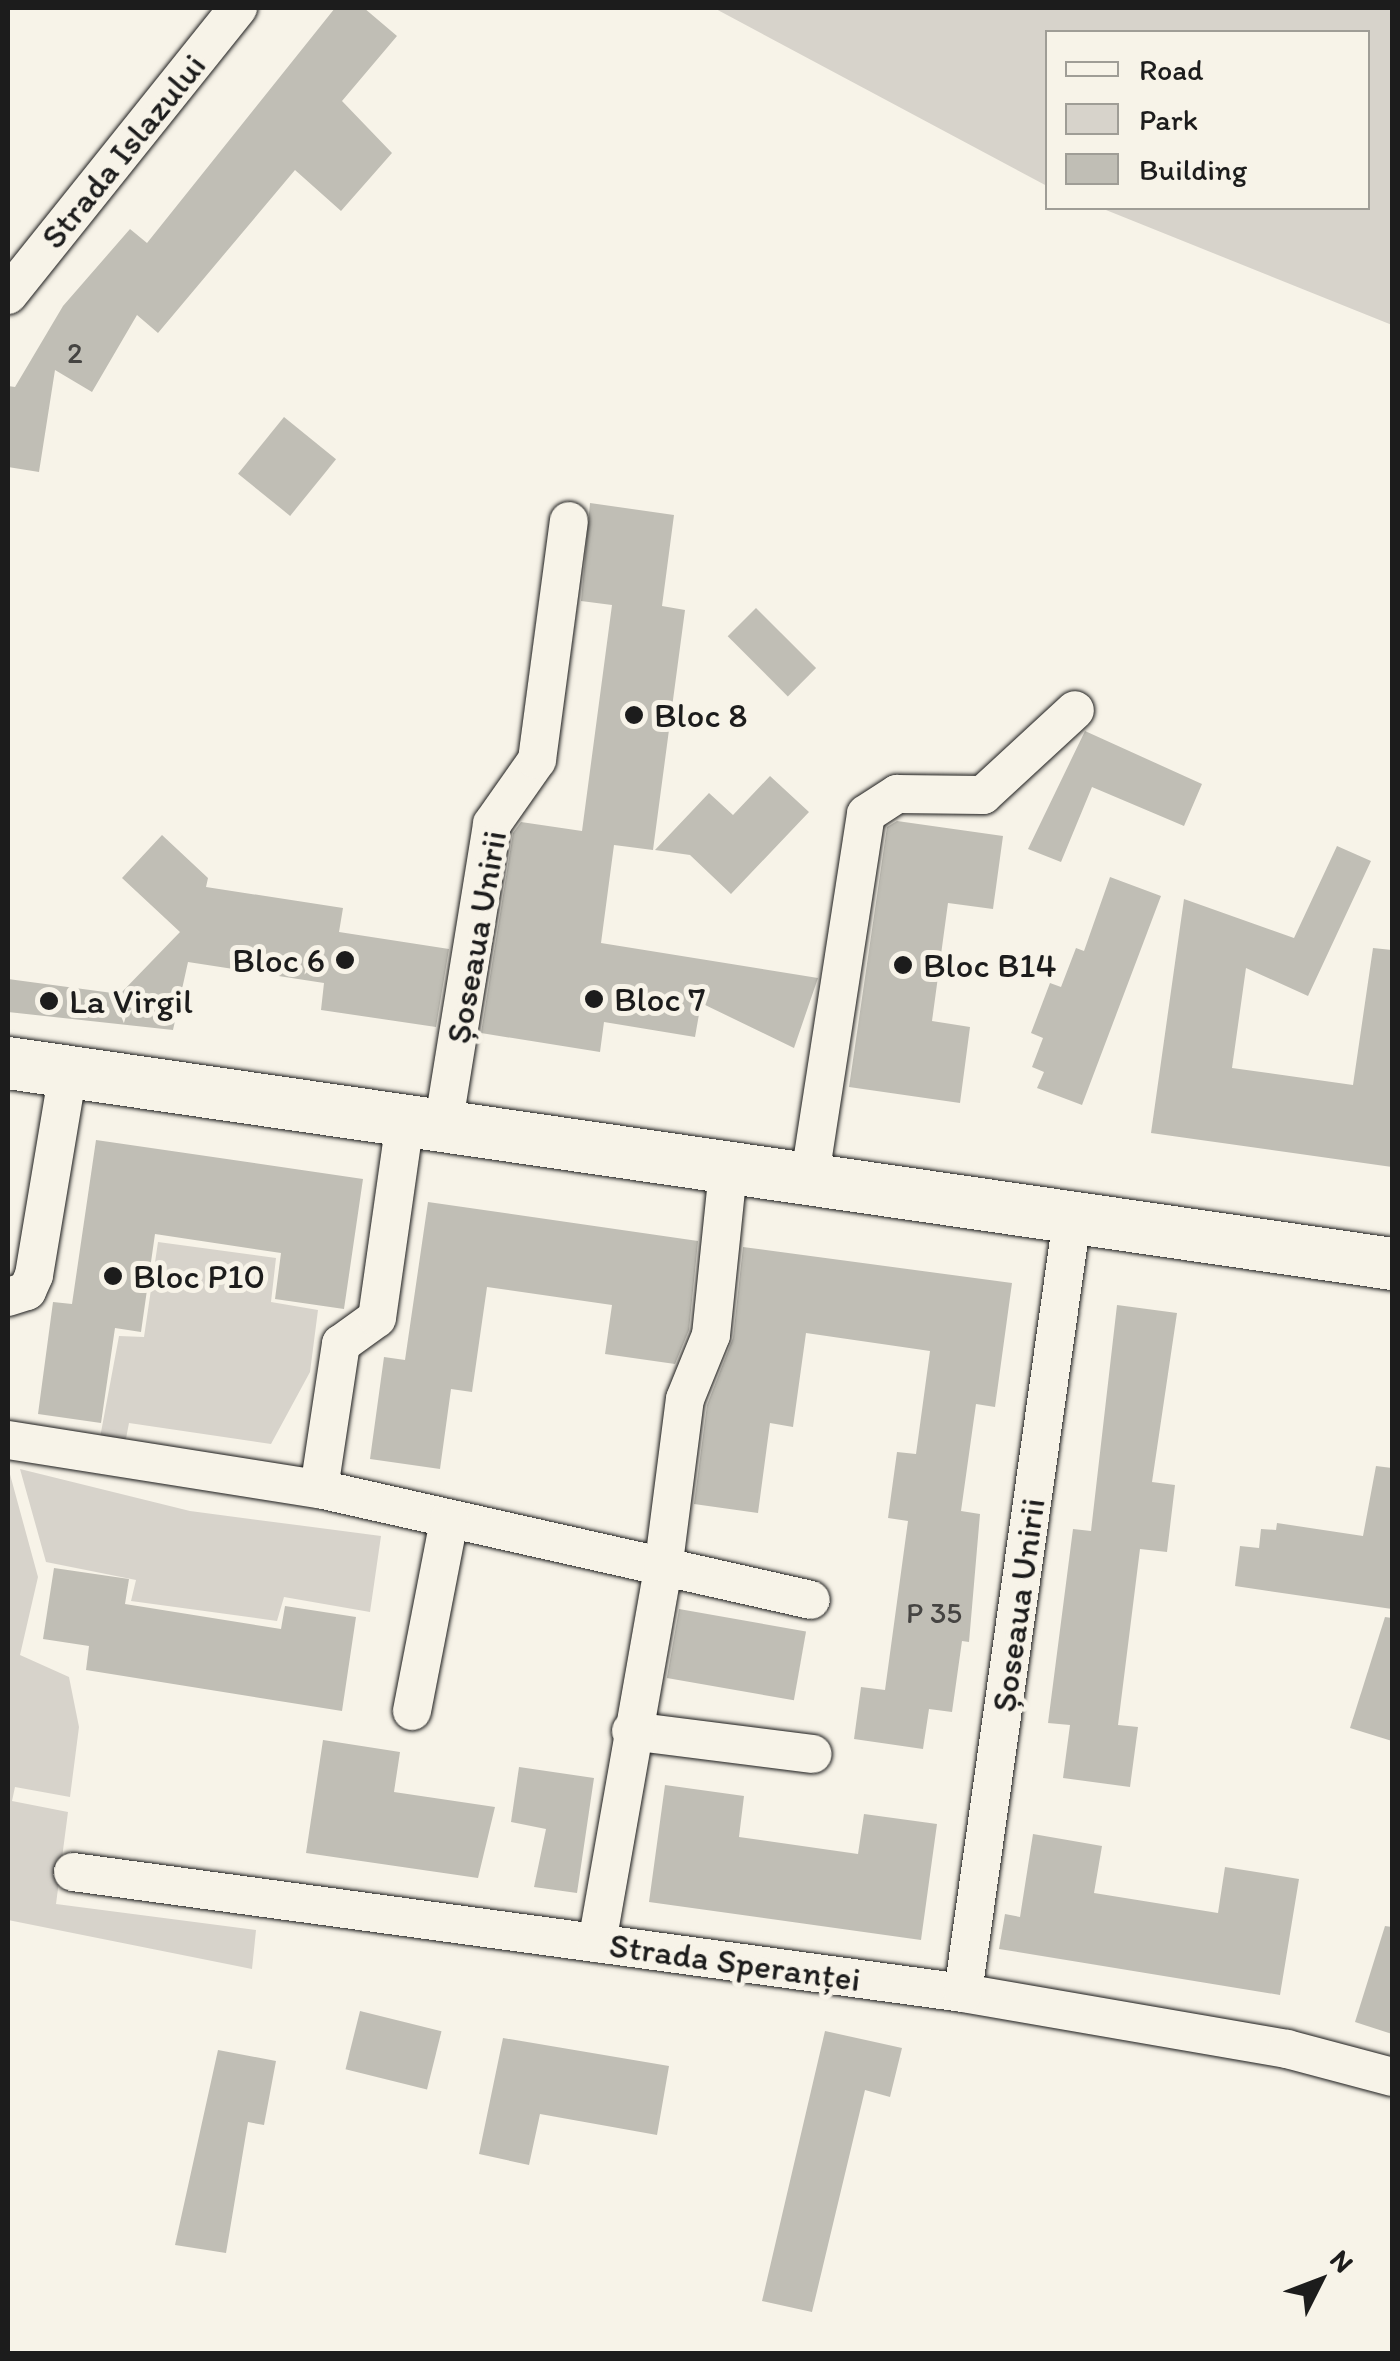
<!DOCTYPE html>
<html>
<head>
<meta charset="utf-8">
<style>
  body { margin:0 }
  #map { position:relative; width:1400px; height:2361px; overflow:hidden; background:#f7f3e8; font-family:Itim,sans-serif }
  div>[style] { position:absolute }
  .green>* { inset:0; background:#d7d3cb }
  .building>* { inset:0; background:#c0beb5; transform-origin:0 0 }
  .roads { filter:drop-shadow(0 0 2px #1c1c1c) drop-shadow(0 0 2px #1c1c1c) }
  .minor>* { height:38px; margin:-19px; padding:0 19px; transform-origin:19px; border-radius:19px; background:#f7f3e8 }
  .secondary>* { height:52px; margin:-26px; padding:0 26px; transform-origin:26px; border-radius:26px; background:#f7f3e8 }
  .dots>* { width:28px; height:28px; translate:-50% -50%; box-sizing:border-box; border:5px solid #f7f3e8; border-radius:50% }
  span { translate:-50% -50%; white-space:nowrap; text-align:center; line-height:1.15; -webkit-text-stroke:10px #f7f3e8; paint-order:stroke }
  .number-label { font-size:30px; color:#454442 }
  .number-label span { -webkit-text-stroke-width:0 }
  .street-label { font-size:35px; color:#1c1c1c }
  .poi-label { font-size:35px; color:#1c1c1c }
  .left { translate:0 -50%; text-align:left }
  .right { translate:-100% -50%; text-align:right }
  .frame { position:absolute; inset:0; border:10px solid #1c1c1c; pointer-events:none }
  .legend { position:absolute; left:1045px; top:30px; width:325px; height:180px; box-sizing:border-box; background:#f7f3e8; border:2px solid #9f9d96; margin:0; padding:12px 18px; list-style:none; font-size:30px; color:#1c1c1c }
  .legend li { display:flex; align-items:center; gap:20px; height:50px }
  .legend b { width:50px; border:2px solid #9f9d96 }
  .north { position:absolute; left:1270px; top:2231px; width:100px; height:100px; -webkit-text-stroke:8px #f7f3e8; paint-order:stroke; rotate:48deg; font-size:28px; font-weight:700; line-height:40px; text-align:center; color:#1c1c1c }
  .north::after { content:''; display:block; margin:auto; width:35px; height:45px; background:#1c1c1c; clip-path:polygon(50% 0,100% 100%,50% 72%,0 100%) }
</style>
</head>
<body>
<div id="map">
  <div class="green">
    <i style="clip-path:polygon(714px 8px,1392px 8px,1392px 325px,1101px 208px,1368px 208px,1368px 32px,1048px 32px,1047px 186px)"></i>
    <i style="clip-path:polygon(158px 1242px,276px 1258px,271px 1302px,318px 1310px,310px 1372px,271px 1444px,129px 1423px,123px 1454px,99px 1443px,119px 1336px,144px 1337px)"></i>
    <i style="clip-path:polygon(8px 1467px,38px 1577px,20px 1655px,69px 1677px,79px 1727px,70px 1797px,15px 1787px,12px 1801px,68px 1812px,56px 1904px,256px 1930px,252px 1969px,8px 1920px)"></i>
    <i style="clip-path:polygon(20px 1469px,190px 1511px,381px 1536px,370px 1612px,284px 1597px,277px 1621px,131px 1601px,136px 1580px,46px 1562px)"></i>
  </div>
  <div class="building">
    <i style="clip-path:polygon(335px 8px,364px 8px,397px 36px,342px 101px,392px 153px,341px 211px,295px 170px,158px 333px,137px 315px,92px 392px,55px 370px,39px 472px,8px 467px,8px 386px,15px 387px,63px 306px,130px 229px,147px 243px)"></i>
    <i style="left:284px;top:417px;width:67px;height:73px;rotate:39deg"></i>
    <i style="clip-path:polygon(590px 503px,674px 515px,662px 606px,685px 610px,653px 850px,614px 845px,601px 943px,818px 978px,794px 1048px,701px 1003px,695px 1037px,604px 1022px,600px 1052px,481px 1033px,513px 833px,521px 822px,582px 831px,612px 605px,581px 601px)"></i>
    <i style="left:756px;top:608px;width:85px;height:40px;rotate:45deg"></i>
    <i style="clip-path:polygon(1085px 731px,1202px 784px,1184px 826px,1092px 787px,1061px 862px,1028px 849px)"></i>
    <i style="clip-path:polygon(770px 776px,809px 812px,731px 894px,690px 855px,655px 850px,709px 793px,733px 815px)"></i>
    <i style="clip-path:polygon(897px 821px,1003px 836px,993px 909px,948px 903px,932px 1021px,970px 1027px,960px 1103px,849px 1087px,887px 827px)"></i>
    <i style="clip-path:polygon(162px 835px,208px 878px,206px 887px,343px 908px,339px 932px,449px 949px,436px 1027px,321px 1010px,324px 983px,188px 962px,173px 1030px,8px 1012px,8px 979px,120px 994px,180px 932px,122px 878px)"></i>
    <i style="clip-path:polygon(1337px 846px,1371px 861px,1308px 996px,1246px 968px,1232px 1068px,1353px 1085px,1373px 948px,1392px 950px,1392px 1167px,1151px 1133px,1184px 899px,1294px 938px)"></i>
    <i style="clip-path:polygon(1110px 877px,1161px 896px,1082px 1105px,1037px 1088px,1044px 1072px,1032px 1067px,1043px 1038px,1031px 1033px,1050px 983px,1061px 987px,1076px 948px,1084px 951px)"></i>
    <i style="clip-path:polygon(96px 1140px,363px 1179px,344px 1309px,275px 1299px,281px 1253px,155px 1234px,141px 1332px,115px 1328px,101px 1423px,38px 1414px,53px 1302px,72px 1304px)"></i>
    <i style="clip-path:polygon(428px 1202px,698px 1241px,689px 1330px,675px 1364px,605px 1354px,612px 1305px,487px 1287px,472px 1392px,451px 1389px,440px 1469px,370px 1459px,384px 1357px,405px 1360px)"></i>
    <i style="clip-path:polygon(743px 1247px,1012px 1283px,995px 1407px,976px 1404px,961px 1511px,980px 1514px,969px 1642px,962px 1641px,952px 1712px,929px 1709px,923px 1749px,854px 1739px,861px 1687px,885px 1690px,908px 1521px,888px 1518px,897px 1452px,916px 1454px,930px 1351px,806px 1333px,793px 1427px,770px 1423px,758px 1513px,694px 1504px,707px 1405px,733px 1338px)"></i>
    <i style="clip-path:polygon(1117px 1305px,1177px 1313px,1152px 1482px,1175px 1485px,1167px 1552px,1140px 1549px,1118px 1725px,1138px 1727px,1130px 1787px,1063px 1778px,1070px 1725px,1048px 1723px,1073px 1529px,1091px 1531px)"></i>
    <i style="clip-path:polygon(1376px 1466px,1392px 1468px,1392px 1609px,1235px 1586px,1240px 1546px,1259px 1548px,1261px 1529px,1276px 1530px,1277px 1523px,1363px 1536px)"></i>
    <i style="clip-path:polygon(54px 1568px,129px 1579px,125px 1604px,281px 1629px,285px 1606px,356px 1617px,342px 1711px,86px 1670px,89px 1646px,43px 1639px)"></i>
    <i style="left:679px;top:1609px;width:129px;height:70px;rotate:10deg"></i>
    <i style="clip-path:polygon(1385px 1617px,1392px 1618px,1392px 1741px,1350px 1728px)"></i>
    <i style="clip-path:polygon(323px 1740px,400px 1752px,394px 1792px,495px 1807px,478px 1878px,306px 1853px)"></i>
    <i style="clip-path:polygon(519px 1767px,594px 1778px,577px 1893px,534px 1887px,546px 1829px,511px 1822px)"></i>
    <i style="clip-path:polygon(665px 1785px,744px 1796px,739px 1837px,858px 1854px,864px 1814px,937px 1824px,921px 1940px,649px 1902px)"></i>
    <i style="clip-path:polygon(1033px 1834px,1102px 1846px,1094px 1893px,1218px 1913px,1225px 1867px,1299px 1879px,1280px 1995px,999px 1949px,1005px 1914px,1020px 1917px)"></i>
    <i style="clip-path:polygon(1385px 1926px,1392px 1927px,1392px 2034px,1355px 2022px)"></i>
    <i style="left:360px;top:2011px;width:84px;height:60px;rotate:14deg"></i>
    <i style="clip-path:polygon(825px 2031px,902px 2048px,890px 2097px,865px 2090px,812px 2312px,762px 2301px)"></i>
    <i style="clip-path:polygon(503px 2038px,669px 2066px,657px 2135px,540px 2114px,529px 2165px,479px 2154px)"></i>
    <i style="clip-path:polygon(218px 2050px,276px 2061px,264px 2125px,248px 2122px,226px 2253px,175px 2245px)"></i>
  </div>
  <div class="roads">
    <div class="minor">
      <i style="left:8px;top:295px;width:368px;rotate:-51.3deg"></i>
      <i style="left:443px;top:1127px;width:307px;rotate:-80.8deg"></i>
      <i style="left:492px;top:824px;width:78px;rotate:-54.9deg"></i>
      <i style="left:537px;top:760px;width:241px;rotate:-82.4deg"></i>
      <i style="left:809px;top:1182px;width:372px;rotate:-81.2deg"></i>
      <i style="left:866px;top:814px;width:37px;rotate:-33deg"></i>
      <i style="left:897px;top:794px;width:86px;rotate:0.7deg"></i>
      <i style="left:983px;top:795px;width:125px;rotate:-42.7deg"></i>
      <i style="left:8px;top:1297px;width:20px;rotate:-18deg"></i>
      <i style="left:27px;top:1291px;width:17px;rotate:-66deg"></i>
      <i style="left:34px;top:1275px;width:206px;rotate:-80.5deg"></i>
      <i style="left:8px;top:1440px;width:315px;rotate:9deg"></i>
      <i style="left:319px;top:1489px;width:504px;rotate:12.71deg"></i>
      <i style="left:319px;top:1489px;width:147px;rotate:-81.4deg"></i>
      <i style="left:341px;top:1344px;width:44px;rotate:-35.8deg"></i>
      <i style="left:377px;top:1318px;width:199px;rotate:-81.9deg"></i>
      <i style="left:412px;top:1711px;width:195px;rotate:-79deg"></i>
      <i style="left:631px;top:1731px;width:183px;rotate:7.2deg"></i>
      <i style="left:73px;top:1872px;width:898px;rotate:7.74deg"></i>
      <i style="left:963px;top:1993px;width:329px;rotate:9.8deg"></i>
      <i style="left:1287px;top:2049px;width:109px;rotate:14.9deg"></i>
      <i style="left:597px;top:1943px;width:379px;rotate:-80deg"></i>
      <i style="left:663px;top:1570px;width:172px;rotate:-82.7deg"></i>
      <i style="left:685px;top:1399px;width:69px;rotate:-67.9deg"></i>
      <i style="left:711px;top:1335px;width:165px;rotate:-84.1deg"></i>
      <i style="left:963px;top:1993px;width:783px;rotate:-81.99deg"></i>
    </div>
    <div class="secondary">
      <i style="left:8px;top:1063px;width:1399px;rotate:8.26deg"></i>
    </div>
  </div>
  <div class="dots">
    <i style="left:634px;top:715px;background:#1c1c1c"></i>
    <i style="left:345px;top:960px;background:#1c1c1c"></i>
    <i style="left:903px;top:965px;background:#1c1c1c"></i>
    <i style="left:594px;top:999px;background:#1c1c1c"></i>
    <i style="left:49px;top:1001px;background:#1c1c1c"></i>
    <i style="left:113px;top:1276px;background:#1c1c1c"></i>
  </div>
  <div class="number-label">
    <span style="left:75px;top:353px">2</span>
    <span style="left:934px;top:1613px">P 35</span>
  </div>
  <div class="street-label">
    <span style="left:123px;top:151px;rotate:-51deg">Strada Islazului</span>
    <span style="left:476px;top:937px;rotate:-80deg">Șoseaua Unirii</span>
    <span style="left:1018px;top:1605px;rotate:-82deg">Șoseaua Unirii</span>
    <span style="left:735px;top:1962px;rotate:8deg">Strada Speranței</span>
  </div>
  <div class="poi-label">
    <span class="left" style="left:654px;top:715px">Bloc 8</span>
    <span class="right" style="left:325px;top:960px">Bloc 6</span>
    <span class="left" style="left:923px;top:965px">Bloc B14</span>
    <span class="left" style="left:614px;top:999px">Bloc 7</span>
    <span class="left" style="left:69px;top:1001px">La Virgil</span>
    <span class="left" style="left:133px;top:1276px">Bloc P10</span>
  </div>
  <div class="frame"></div>
  <ul class="legend">
  <li><b style="height:12px;background:#f7f3e8"></b>Road</li>
  <li><b style="height:28px;background:#d7d3cb"></b>Park</li>
  <li><b style="height:28px;background:#c0beb5"></b>Building</li>
  </ul>
  <div class="north">N</div>
</div>
</body>
</html>
